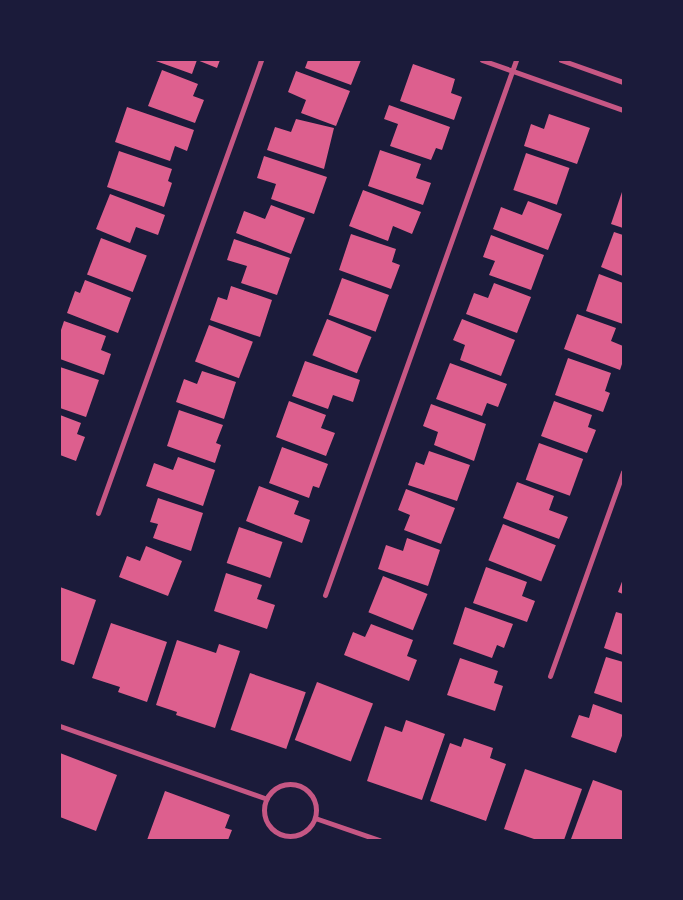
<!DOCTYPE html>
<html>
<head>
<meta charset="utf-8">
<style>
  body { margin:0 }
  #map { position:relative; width:683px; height:900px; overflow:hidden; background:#1b1b3a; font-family:"Golos Text",sans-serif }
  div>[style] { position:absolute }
  .building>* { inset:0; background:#dd5f8e; transform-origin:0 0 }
  .minor>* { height:5px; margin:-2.5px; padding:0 2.5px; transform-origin:2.5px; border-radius:2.5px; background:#c65784 }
  .minor>.ring { margin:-2.5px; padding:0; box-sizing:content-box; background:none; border:5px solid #c65784; border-radius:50% }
  span { translate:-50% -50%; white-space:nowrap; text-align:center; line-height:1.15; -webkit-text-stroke:4.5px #1b1b3a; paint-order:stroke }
  .frame { position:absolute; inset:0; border:61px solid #1b1b3a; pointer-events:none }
</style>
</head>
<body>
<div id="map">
  <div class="building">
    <i style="clip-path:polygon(153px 60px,220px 60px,217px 68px,197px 60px,192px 74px)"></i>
    <i style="clip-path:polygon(308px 60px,361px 60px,351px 85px,305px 68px)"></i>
    <i style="clip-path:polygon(413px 64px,455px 79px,451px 93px,462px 97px,454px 120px,400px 101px)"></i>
    <i style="clip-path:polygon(162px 70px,198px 84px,193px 96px,204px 100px,195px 123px,148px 106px)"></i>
    <i style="clip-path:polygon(296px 71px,350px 91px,336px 126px,301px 113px,306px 100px,288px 92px)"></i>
    <i style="clip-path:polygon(389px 105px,450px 127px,442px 150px,436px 148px,431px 160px,390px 146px,398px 124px,384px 119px)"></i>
    <i style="clip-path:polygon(127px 107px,194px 130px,187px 151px,175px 146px,170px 161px,115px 142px)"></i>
    <i style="clip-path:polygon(549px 114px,590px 128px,577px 164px,524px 146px,531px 124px,544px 129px)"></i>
    <i style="clip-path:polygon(296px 119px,334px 128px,324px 169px,267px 150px,275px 127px,291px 132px)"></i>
    <i style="clip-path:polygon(380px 150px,421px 164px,416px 178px,431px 183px,423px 205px,368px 186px)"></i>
    <i style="clip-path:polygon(119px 151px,172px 169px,168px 181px,172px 183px,164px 207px,107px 187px)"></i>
    <i style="left:526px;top:153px;width:46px;height:39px;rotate:19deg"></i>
    <i style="clip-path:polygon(264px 156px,327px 177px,314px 214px,271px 199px,276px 184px,257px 178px)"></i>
    <i style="clip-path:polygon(623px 189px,623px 228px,611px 224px)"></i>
    <i style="clip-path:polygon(363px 190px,421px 212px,412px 234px,393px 226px,388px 241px,349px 226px)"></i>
    <i style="clip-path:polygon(110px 194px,165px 215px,158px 235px,136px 227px,130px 243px,96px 229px)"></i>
    <i style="clip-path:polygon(528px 201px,562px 214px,548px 250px,493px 229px,501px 207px,522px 215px)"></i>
    <i style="clip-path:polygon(271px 205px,305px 218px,291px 254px,236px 233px,244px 211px,265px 219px)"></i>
    <i style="clip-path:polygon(614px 232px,623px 235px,623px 276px,601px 267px)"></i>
    <i style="clip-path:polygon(351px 234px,396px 249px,392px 262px,400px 265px,391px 289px,339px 270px)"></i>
    <i style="clip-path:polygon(491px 235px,544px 255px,531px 290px,489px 275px,495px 261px,483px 257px)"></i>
    <i style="left:101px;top:238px;width:49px;height:39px;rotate:21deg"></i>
    <i style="clip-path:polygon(234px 239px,290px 258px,277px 295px,241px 283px,247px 266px,227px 260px)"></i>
    <i style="clip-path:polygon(599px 274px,623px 283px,623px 324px,586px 311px)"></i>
    <i style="left:342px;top:278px;width:50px;height:39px;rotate:20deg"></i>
    <i style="clip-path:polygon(85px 280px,131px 298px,118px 333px,67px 313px,75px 291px,80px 293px)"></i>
    <i style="clip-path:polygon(494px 283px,531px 297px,517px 333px,466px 314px,474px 293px,488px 298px)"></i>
    <i style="clip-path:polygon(231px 286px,272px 300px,260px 337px,210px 320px,218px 297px,227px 300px)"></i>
    <i style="clip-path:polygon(577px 314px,616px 328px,611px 341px,623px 346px,623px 361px,620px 370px,564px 349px)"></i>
    <i style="left:327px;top:319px;width:48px;height:39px;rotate:22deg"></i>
    <i style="clip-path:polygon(462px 319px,515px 340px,501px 376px,460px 360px,465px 345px,453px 340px)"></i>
    <i style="clip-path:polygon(64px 321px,106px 336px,101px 350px,111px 354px,104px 375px,60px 359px,60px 333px)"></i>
    <i style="left:209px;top:325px;width:47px;height:39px;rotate:21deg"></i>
    <i style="clip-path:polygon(568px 358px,611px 373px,605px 391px,610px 393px,603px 412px,555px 395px)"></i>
    <i style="clip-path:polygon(305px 361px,360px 380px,353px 402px,333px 395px,328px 409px,292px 396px)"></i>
    <i style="clip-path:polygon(450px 363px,507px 384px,498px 407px,487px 403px,482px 416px,436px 399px)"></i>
    <i style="clip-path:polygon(60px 367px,99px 380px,86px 417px,60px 408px)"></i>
    <i style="clip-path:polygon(202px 371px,236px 382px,224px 419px,176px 402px,184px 379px,197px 384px)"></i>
    <i style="clip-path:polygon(289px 401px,326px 415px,321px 428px,335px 433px,326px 456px,276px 437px)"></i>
    <i style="clip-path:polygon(554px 401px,592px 415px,588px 427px,596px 430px,587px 453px,541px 436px)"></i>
    <i style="clip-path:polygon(431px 404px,486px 424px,474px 461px,434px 445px,438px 432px,423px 426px)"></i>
    <i style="clip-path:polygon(179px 410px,223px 425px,216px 443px,221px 445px,215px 463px,167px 446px)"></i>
    <i style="clip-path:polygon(60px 415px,81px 423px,77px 434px,85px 437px,76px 461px,60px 455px)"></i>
    <i style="left:539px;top:443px;width:47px;height:39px;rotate:20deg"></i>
    <i style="clip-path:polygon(282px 447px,328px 464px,319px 488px,313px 486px,309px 498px,269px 483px)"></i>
    <i style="clip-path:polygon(429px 451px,470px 465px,457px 501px,408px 485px,416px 462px,424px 465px)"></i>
    <i style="clip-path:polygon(178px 457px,215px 470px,203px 506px,146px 486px,154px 463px,173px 470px)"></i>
    <i style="clip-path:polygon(517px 482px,554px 496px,549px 510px,568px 517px,559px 539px,503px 518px)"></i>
    <i style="clip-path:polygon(259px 486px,299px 501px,294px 514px,310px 520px,302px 543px,246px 521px)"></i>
    <i style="clip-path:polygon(406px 489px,455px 508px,441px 544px,404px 530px,410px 515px,398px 510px)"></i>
    <i style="clip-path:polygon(158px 498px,203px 513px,191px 551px,153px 538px,158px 524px,150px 522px)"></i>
    <i style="left:503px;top:524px;width:57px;height:39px;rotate:22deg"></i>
    <i style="left:239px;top:527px;width:46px;height:38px;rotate:19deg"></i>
    <i style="clip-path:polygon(407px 538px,440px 550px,428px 586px,378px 569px,386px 545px,403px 551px)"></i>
    <i style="clip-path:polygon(146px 546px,182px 561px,168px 596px,119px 577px,127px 556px,140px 561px)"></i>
    <i style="clip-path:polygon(486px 567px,527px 582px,522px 596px,535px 601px,527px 622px,473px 603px)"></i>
    <i style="clip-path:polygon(226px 573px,262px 585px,257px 599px,275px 605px,267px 629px,214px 611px)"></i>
    <i style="left:383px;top:576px;width:48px;height:39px;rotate:22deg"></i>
    <i style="clip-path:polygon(623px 579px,623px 594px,618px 592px)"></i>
    <i style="clip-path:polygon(60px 587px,96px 600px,74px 665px,60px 660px)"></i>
    <i style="clip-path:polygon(465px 607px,513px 624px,504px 648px,497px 645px,492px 658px,453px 644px)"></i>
    <i style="clip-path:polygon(616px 612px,623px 614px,623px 655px,604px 648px)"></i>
    <i style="clip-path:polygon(111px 623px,167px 642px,147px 702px,118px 692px,120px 687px,92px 678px)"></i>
    <i style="clip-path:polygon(371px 624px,413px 640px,407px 656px,417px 660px,409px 681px,344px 655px,353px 632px,365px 637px)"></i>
    <i style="clip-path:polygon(177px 640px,216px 653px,219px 644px,240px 651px,215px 728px,176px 715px,177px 712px,156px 705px)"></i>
    <i style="clip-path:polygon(606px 657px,623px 662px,623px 703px,594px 693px)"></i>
    <i style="clip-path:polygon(460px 658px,498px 671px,494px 683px,503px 686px,495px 711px,447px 695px)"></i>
    <i style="left:250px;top:673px;width:59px;height:60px;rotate:19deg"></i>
    <i style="left:317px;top:682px;width:60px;height:62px;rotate:21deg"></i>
    <i style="clip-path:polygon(593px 704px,623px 715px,623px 733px,616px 753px,571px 737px,579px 715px,589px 718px)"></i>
    <i style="clip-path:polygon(406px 720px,445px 734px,422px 800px,367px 781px,385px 726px,402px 732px)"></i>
    <i style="clip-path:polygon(464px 738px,493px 748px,490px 758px,506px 764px,486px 821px,430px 801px,450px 743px,461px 747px)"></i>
    <i style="clip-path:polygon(60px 753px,117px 775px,96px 831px,60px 817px)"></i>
    <i style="clip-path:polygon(525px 769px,582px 789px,564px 840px,537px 840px,504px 829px)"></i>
    <i style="clip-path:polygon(593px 780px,623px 791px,623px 840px,571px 839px)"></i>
    <i style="clip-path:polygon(165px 791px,230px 815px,225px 828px,232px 830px,228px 840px,147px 840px)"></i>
  </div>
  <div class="minor">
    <i style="left:482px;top:60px;width:150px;rotate:19.5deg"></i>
    <i style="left:561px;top:60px;width:66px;rotate:19.5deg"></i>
    <i style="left:98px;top:513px;width:481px;rotate:-70.2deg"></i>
    <i style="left:325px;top:595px;width:568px;rotate:-70.35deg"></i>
    <i style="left:550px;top:676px;width:217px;rotate:-70.3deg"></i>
    <i style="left:60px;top:726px;width:219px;rotate:19.4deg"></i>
    <i class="ring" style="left:264px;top:784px;width:47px;height:47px"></i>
    <i style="left:315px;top:818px;width:68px;rotate:19deg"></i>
  </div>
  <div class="frame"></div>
</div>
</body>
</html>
